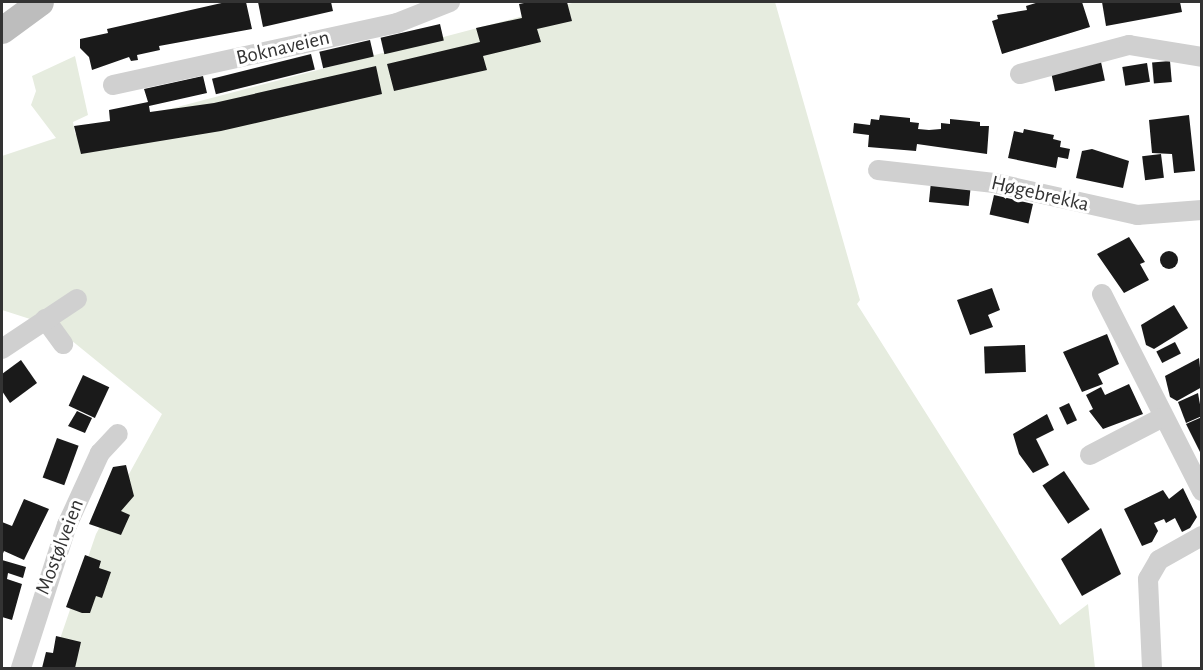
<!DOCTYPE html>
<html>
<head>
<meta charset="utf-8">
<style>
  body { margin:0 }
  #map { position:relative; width:1203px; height:670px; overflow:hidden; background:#fff; font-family:"Alegreya Sans",sans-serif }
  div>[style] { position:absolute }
  .green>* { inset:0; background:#e6ecdf }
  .building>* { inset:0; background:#1a1a1a; transform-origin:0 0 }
  .round { border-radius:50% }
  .minor>* { height:20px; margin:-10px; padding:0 10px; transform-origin:10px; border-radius:10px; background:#d0d0d0 }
  .secondary>* { height:27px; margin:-13.5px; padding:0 13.5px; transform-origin:13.5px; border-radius:13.5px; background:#bdbdbd }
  span { translate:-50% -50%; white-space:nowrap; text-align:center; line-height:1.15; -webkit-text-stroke:6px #fff; paint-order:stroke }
  .street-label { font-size:21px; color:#333 }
  .frame { position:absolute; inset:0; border:3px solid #333; pointer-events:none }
</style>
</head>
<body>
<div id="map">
  <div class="green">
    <i style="clip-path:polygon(576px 2px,775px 2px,860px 300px,857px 304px,1060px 625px,1088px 604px,1095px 668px,50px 668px,96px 534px,162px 414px,55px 327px,2px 310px,2px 156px,56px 138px,31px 105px,36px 91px,32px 76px,75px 56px,88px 115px,73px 122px,75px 134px)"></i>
  </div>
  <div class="building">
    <i style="clip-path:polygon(226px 2px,246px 2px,252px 29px,159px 46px,160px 50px,137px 55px,138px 60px,131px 61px,129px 57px,92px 70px,89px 57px,80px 48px,80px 39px,108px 33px,107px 29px)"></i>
    <i style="clip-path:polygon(258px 2px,331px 2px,333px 11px,263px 27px)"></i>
    <i style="clip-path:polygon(529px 2px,567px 2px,572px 21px,537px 29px,541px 42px,483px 56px,487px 70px,394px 91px,387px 64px,480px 42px,476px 28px,522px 18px,519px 4px)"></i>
    <i style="clip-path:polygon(1039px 2px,1082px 2px,1090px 27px,1002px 54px,992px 21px,998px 19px,997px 15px,1027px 10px,1026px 6px)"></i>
    <i style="clip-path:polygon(1102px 2px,1180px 2px,1182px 12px,1106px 26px)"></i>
    <i style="left:440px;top:24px;width:17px;height:61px;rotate:77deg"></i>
    <i style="left:370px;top:40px;width:17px;height:52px;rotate:77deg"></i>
    <i style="left:311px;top:54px;width:16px;height:102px;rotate:76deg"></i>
    <i style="left:1170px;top:61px;width:21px;height:18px;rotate:85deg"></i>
    <i style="left:1101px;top:62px;width:19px;height:51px;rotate:78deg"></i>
    <i style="left:1147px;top:63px;width:19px;height:25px;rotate:81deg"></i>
    <i style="clip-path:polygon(376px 66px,382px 94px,221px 131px,81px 154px,74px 126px,110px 121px,109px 110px,148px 102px,144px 89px,203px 76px,207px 93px,149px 106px,150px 112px,214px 103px)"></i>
    <i style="clip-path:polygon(880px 115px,910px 118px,910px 122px,919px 123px,918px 129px,929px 130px,941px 129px,941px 123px,950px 124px,950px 119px,980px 122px,980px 126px,989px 126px,987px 154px,917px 144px,916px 151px,868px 147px,869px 135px,853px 133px,854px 123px,870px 125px,871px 119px,879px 120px)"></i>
    <i style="clip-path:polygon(1189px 115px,1195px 171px,1174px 173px,1172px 154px,1152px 153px,1149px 120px)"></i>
    <i style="clip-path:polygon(1024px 129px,1054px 135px,1053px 139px,1061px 141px,1060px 147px,1070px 149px,1068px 159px,1058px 157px,1056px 168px,1008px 158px,1014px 131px,1023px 133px)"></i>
    <i style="clip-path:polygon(1092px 149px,1129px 161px,1123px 188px,1076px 178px,1082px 151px)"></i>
    <i style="left:1161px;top:154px;width:24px;height:19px;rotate:83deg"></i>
    <i style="left:931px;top:182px;width:40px;height:20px;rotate:6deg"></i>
    <i style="left:994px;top:195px;width:40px;height:20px;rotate:13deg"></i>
    <i style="clip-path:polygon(1129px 237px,1145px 262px,1140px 264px,1149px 280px,1124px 293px,1097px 254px)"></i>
    <i class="round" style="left:1160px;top:251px;width:18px;height:18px"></i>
    <i style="clip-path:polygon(992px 288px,1000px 310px,988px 315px,993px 327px,970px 335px,957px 300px)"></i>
    <i style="clip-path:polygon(1174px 305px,1188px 328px,1154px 349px,1146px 345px,1141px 325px)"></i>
    <i style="clip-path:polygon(1107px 334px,1119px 364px,1098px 374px,1103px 384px,1082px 392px,1063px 352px)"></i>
    <i style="left:1175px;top:342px;width:13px;height:21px;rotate:63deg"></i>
    <i style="left:1025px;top:345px;width:27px;height:41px;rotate:88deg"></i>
    <i style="clip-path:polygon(1199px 358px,1202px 387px,1177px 401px,1170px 397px,1165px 376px)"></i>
    <i style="clip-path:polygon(21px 360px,37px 383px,10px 403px,2px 391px,2px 374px)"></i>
    <i style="left:83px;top:375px;width:29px;height:34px;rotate:25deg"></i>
    <i style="clip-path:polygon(1129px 384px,1143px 414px,1103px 429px,1089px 411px,1093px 409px,1086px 395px,1101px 387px,1105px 395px)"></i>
    <i style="clip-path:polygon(1198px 393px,1202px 416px,1186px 423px,1178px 402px)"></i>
    <i style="left:1069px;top:403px;width:19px;height:11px;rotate:65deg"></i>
    <i style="clip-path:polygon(77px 411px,92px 418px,85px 433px,68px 426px)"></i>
    <i style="clip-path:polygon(1047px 414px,1054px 430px,1036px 439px,1049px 465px,1033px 473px,1019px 454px,1013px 434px)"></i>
    <i style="clip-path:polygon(1202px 417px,1202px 456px,1186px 424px)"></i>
    <i style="left:57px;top:438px;width:23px;height:42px;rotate:20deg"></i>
    <i style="clip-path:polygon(126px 465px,134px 496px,121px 511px,130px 515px,121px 535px,89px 524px,113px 467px)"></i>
    <i style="left:1064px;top:471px;width:46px;height:26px;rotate:56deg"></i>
    <i style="clip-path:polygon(1183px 488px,1197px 517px,1190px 528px,1182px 532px,1175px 518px,1166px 523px,1164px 519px,1154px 523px,1158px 531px,1152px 542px,1142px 546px,1124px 509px,1163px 490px,1169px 499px)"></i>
    <i style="clip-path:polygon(24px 499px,49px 509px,24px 560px,4px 551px,2px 556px,2px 522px,12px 526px)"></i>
    <i style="clip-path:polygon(1101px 528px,1121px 574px,1082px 596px,1061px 559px)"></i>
    <i style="clip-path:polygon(85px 555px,101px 561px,99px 568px,111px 572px,102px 598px,96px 596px,90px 613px,82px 613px,66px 607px)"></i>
    <i style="clip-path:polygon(2px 560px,26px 567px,23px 578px,8px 573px,7px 579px,22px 584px,12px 620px,2px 617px)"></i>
    <i style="clip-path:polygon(56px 636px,81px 642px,75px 668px,42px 668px,46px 652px,53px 653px)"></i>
  </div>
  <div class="minor">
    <i style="left:1020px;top:74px;width:113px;rotate:-14.9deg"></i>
    <i style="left:1129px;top:45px;width:74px;rotate:9.3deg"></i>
    <i style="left:113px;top:85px;width:291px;rotate:-12.3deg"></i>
    <i style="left:397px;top:23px;width:57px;rotate:-21.6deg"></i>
    <i style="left:878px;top:170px;width:117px;rotate:6.4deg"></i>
    <i style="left:994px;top:183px;width:147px;rotate:12.6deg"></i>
    <i style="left:1137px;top:215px;width:65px;rotate:-4.4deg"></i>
    <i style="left:1102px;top:294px;width:221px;rotate:63.1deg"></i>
    <i style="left:45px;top:319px;width:31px;rotate:54deg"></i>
    <i style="left:2px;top:349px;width:90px;rotate:-33.7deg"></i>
    <i style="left:1090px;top:455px;width:80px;rotate:-27.5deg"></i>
    <i style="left:21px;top:668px;width:150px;rotate:-72.2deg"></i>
    <i style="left:67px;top:525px;width:79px;rotate:-65.4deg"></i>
    <i style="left:100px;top:453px;width:26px;rotate:-47deg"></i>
    <i style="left:1152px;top:668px;width:89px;rotate:-92.6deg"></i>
    <i style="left:1148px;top:579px;width:22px;rotate:-60deg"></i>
    <i style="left:1159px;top:560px;width:49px;rotate:-29.2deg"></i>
  </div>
  <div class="secondary">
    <i style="left:2px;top:30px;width:47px;rotate:-36.4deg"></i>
  </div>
  <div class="street-label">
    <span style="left:283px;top:48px;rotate:-13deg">Boknaveien</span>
    <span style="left:1040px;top:194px;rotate:13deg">Høgebrekka</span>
    <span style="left:60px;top:547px;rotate:-69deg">Mostølveien</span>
  </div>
  <div class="frame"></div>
</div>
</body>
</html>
